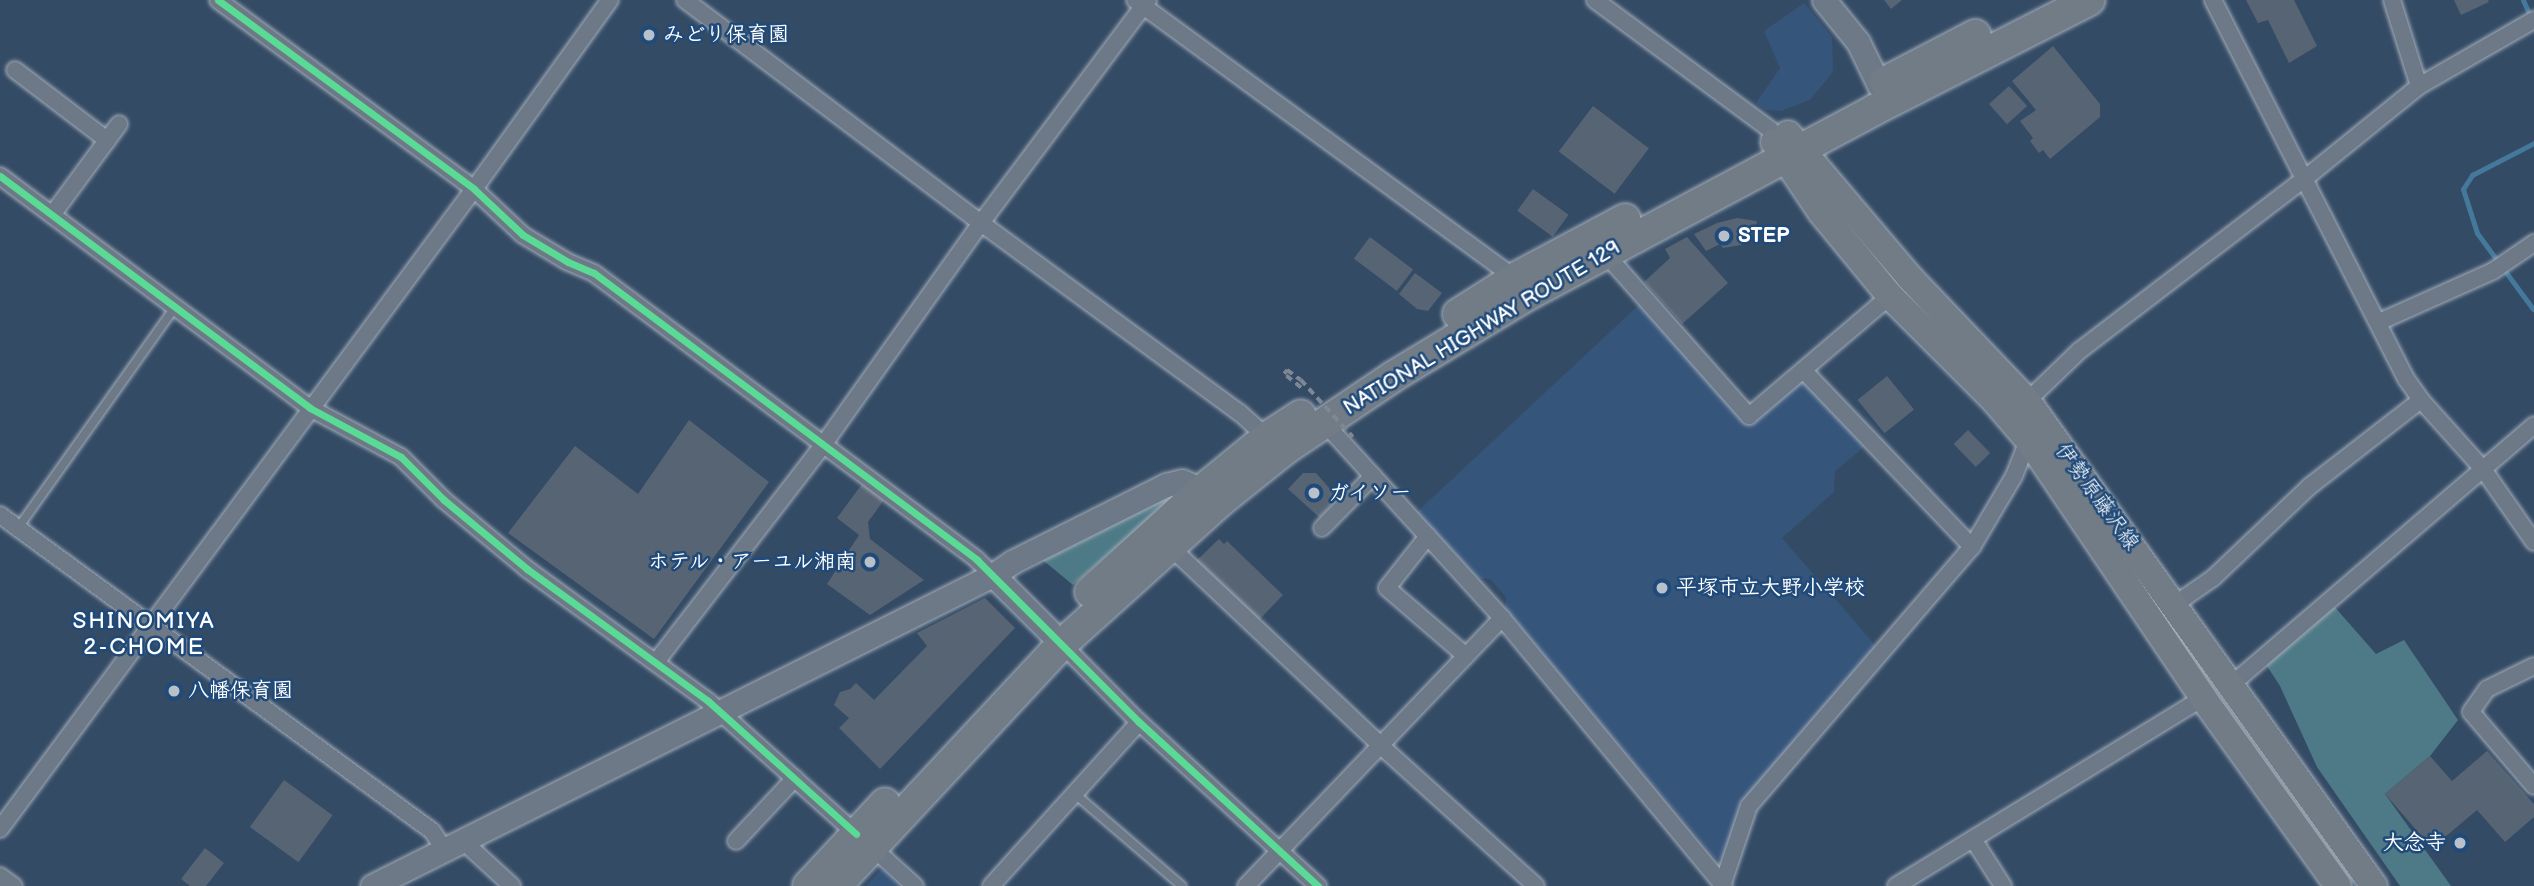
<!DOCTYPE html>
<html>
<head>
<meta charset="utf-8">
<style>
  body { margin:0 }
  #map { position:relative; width:2534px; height:886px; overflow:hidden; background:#344b65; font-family:"Balsamiq Sans","Klee One",sans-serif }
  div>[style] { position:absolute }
  .built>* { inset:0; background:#36557b }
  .green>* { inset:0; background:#4d7a86 }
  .stream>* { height:5px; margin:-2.5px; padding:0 2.5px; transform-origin:2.5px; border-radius:2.5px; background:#44799b }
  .building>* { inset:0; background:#576474; transform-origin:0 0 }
  .path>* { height:3.5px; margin-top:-1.75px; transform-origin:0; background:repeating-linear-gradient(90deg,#7e8895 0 7px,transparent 0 12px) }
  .roads { filter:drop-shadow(0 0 2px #a4aeba) drop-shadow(0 0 2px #a4aeba) }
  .lane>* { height:8px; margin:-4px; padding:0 4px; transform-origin:4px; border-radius:4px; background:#6d7986 }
  .street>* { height:16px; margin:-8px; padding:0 8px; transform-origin:8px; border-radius:8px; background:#6d7986 }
  .secondary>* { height:23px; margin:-11.5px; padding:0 11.5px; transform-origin:11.5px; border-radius:11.5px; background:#6d7986 }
  .primary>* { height:26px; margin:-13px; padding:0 13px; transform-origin:13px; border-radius:13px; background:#717c86 }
  .highway>* { height:30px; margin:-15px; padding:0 15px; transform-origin:15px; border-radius:15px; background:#717c86 }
  .path-bridge>* { height:3.5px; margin-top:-1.75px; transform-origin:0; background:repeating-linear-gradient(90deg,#7e8895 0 7px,transparent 0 12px) }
  .cycleway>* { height:7px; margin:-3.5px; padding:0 3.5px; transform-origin:3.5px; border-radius:3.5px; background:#5adb95 }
  .dots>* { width:19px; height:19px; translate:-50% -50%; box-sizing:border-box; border:4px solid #1f4a7a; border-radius:50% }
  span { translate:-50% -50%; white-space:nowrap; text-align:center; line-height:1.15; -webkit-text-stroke:5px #1f4a7a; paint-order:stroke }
  .poi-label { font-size:21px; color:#fff; font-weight:700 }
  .left { translate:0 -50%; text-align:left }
  .right { translate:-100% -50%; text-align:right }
  .street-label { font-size:21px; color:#fff }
  .neighbourhood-label { font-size:23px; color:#fff; letter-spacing:2px }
</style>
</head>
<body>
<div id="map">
  <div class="built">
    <i style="clip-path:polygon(1804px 3px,1832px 37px,1833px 72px,1810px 100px,1781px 111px,1766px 110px,1756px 103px,1780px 68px,1764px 31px)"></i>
    <i style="clip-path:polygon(1642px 302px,1747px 422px,1798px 379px,1805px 380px,1865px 446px,1835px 471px,1834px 492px,1782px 538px,1882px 653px,1741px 807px,1724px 858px,1716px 859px,1505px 608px,1506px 597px,1490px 579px,1478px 578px,1417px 512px)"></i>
    <i style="clip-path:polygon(882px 869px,900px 886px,866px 886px)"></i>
  </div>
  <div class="green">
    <i style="clip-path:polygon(1166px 495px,1167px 503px,1073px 585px,1038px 556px)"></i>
    <i style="clip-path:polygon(2333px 605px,2376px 654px,2404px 640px,2458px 720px,2430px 756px,2385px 794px,2451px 886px,2400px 886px,2317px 767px,2280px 686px,2265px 663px)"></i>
  </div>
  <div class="stream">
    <i style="left:2523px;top:0;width:20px;rotate:66deg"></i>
    <i style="left:2533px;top:309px;width:94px;rotate:-126.4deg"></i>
    <i style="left:2477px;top:233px;width:46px;rotate:-107.7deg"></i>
    <i style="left:2463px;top:189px;width:17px;rotate:-57deg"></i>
    <i style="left:2472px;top:175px;width:70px;rotate:-27.3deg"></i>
  </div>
  <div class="building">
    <i style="clip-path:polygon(1884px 0,1902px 0,1891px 9px)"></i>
    <i style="clip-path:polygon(2246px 0,2294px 0,2317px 46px,2289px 63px,2268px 20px,2258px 23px)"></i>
    <i style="clip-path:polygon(2454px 0,2488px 0,2489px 2px,2461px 15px)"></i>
    <i style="clip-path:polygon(2053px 46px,2100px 104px,2100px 117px,2050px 159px,2043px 150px,2039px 153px,2030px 141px,2033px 138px,2020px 121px,2036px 110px,2012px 81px)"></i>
    <i style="left:2009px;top:86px;width:27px;height:27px;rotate:48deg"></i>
    <i style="left:1593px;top:106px;width:70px;height:57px;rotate:37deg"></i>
    <i style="left:1533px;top:189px;width:44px;height:27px;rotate:36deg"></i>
    <i style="clip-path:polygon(1737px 218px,1757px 221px,1753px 237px,1742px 241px,1741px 245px,1723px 248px,1720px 244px,1706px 251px,1694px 234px,1717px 223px)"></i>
    <i style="left:1370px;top:237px;width:54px;height:27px;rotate:37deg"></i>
    <i style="clip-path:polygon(1687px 237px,1728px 283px,1682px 324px,1644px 282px,1670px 258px,1665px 249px)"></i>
    <i style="clip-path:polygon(1415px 273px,1442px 293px,1428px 311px,1417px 309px,1399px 294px)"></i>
    <i style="left:1887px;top:376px;width:43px;height:38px;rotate:51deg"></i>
    <i style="clip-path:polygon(689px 420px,769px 482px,654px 639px,508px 533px,575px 446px,638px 494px)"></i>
    <i style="left:1968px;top:430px;width:32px;height:20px;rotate:46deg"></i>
    <i style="clip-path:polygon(1303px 473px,1316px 473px,1338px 498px,1320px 518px,1288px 489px)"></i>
    <i style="clip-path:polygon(862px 484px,884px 500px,868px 522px,870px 539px,924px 580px,870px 615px,827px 584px,859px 535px,837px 518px)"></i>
    <i style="clip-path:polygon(1219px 539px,1224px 544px,1227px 541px,1283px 595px,1258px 621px,1195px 562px)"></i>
    <i style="clip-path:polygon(985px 598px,1015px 628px,880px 769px,839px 728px,849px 718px,834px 705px,840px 692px,850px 689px,856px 683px,874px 700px,927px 646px,917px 633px)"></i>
    <i style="clip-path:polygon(2487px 751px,2534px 804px,2534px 817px,2505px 842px,2477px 810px,2432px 848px,2385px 794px,2430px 756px,2452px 781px)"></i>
    <i style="left:284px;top:780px;width:60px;height:58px;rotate:36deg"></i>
    <i style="clip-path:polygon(205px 848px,224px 863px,206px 886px,190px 886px,181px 879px)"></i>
  </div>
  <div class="path">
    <i style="left:1301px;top:388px;width:22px;rotate:-141deg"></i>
    <i style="left:1284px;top:374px;width:5px;rotate:-53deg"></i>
    <i style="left:1287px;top:370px;width:17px;rotate:36deg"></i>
  </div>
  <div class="roads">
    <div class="lane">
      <i style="left:18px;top:528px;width:271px;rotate:-54.6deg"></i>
      <i style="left:1075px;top:794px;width:141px;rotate:40.7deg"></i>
    </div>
    <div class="street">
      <i style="left:218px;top:0;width:318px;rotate:36.4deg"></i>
      <i style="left:474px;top:189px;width:67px;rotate:43.2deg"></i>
      <i style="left:523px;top:235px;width:52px;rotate:31deg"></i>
      <i style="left:568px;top:262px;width:28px;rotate:23deg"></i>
      <i style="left:594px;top:273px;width:479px;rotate:36.8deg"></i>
      <i style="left:977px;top:560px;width:22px;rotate:43deg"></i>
      <i style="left:685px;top:0;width:371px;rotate:37deg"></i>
      <i style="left:981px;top:223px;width:321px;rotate:36.3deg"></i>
      <i style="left:1240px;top:413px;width:36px;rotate:42deg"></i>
      <i style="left:1135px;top:0;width:471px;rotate:36.2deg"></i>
      <i style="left:1595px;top:0;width:219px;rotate:36.5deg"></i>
      <i style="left:2213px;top:0;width:427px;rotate:63deg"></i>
      <i style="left:2407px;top:380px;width:24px;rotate:55deg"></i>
      <i style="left:2421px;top:400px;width:93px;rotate:48.1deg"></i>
      <i style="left:2483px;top:469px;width:89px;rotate:55.1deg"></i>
      <i style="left:2392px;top:0;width:90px;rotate:72.6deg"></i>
      <i style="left:15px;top:70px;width:116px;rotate:37.3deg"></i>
      <i style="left:0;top:176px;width:387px;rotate:36.8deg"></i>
      <i style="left:310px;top:408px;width:103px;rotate:28.3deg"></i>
      <i style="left:401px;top:457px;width:61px;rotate:45deg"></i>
      <i style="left:444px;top:500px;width:108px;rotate:39.7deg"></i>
      <i style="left:527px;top:569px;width:224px;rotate:36.1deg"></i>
      <i style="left:708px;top:701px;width:199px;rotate:41.9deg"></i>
      <i style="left:52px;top:215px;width:113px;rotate:-53.6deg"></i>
      <i style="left:1602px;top:250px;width:222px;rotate:48.5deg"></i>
      <i style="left:1749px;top:416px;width:185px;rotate:-40.4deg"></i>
      <i style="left:2379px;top:322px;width:125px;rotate:-24.1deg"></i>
      <i style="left:2493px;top:271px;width:50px;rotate:-34.3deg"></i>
      <i style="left:1804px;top:371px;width:243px;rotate:46.3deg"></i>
      <i style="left:2021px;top:407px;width:81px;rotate:-44deg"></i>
      <i style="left:2079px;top:351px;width:282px;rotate:-37.4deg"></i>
      <i style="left:2303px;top:180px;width:149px;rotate:-39deg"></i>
      <i style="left:2419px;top:86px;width:133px;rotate:-29.9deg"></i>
      <i style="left:1320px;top:418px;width:270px;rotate:47.7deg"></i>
      <i style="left:1502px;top:618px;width:348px;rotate:50.4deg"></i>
      <i style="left:0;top:515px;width:535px;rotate:36.18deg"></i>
      <i style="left:432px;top:831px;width:22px;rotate:56deg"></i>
      <i style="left:1322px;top:528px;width:73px;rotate:-45.6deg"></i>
      <i style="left:1428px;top:536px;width:66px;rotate:128.3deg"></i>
      <i style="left:1387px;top:588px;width:104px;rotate:40.7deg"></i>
      <i style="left:1166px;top:543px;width:294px;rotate:43.3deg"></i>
      <i style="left:1380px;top:745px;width:210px;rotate:42.1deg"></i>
      <i style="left:2174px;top:605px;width:47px;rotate:-34.7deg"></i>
      <i style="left:2213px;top:578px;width:134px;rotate:-43.5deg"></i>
      <i style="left:2310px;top:486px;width:140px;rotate:-37.8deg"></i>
      <i style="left:1058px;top:640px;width:115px;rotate:45.4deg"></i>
      <i style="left:1139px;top:722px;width:243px;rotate:42.5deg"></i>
      <i style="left:656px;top:662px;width:274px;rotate:-52.4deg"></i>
      <i style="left:823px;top:445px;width:272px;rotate:-54.6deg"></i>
      <i style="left:981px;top:223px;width:279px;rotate:-53.2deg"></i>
      <i style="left:2534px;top:666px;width:52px;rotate:153.9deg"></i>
      <i style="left:2487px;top:689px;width:28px;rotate:125deg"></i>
      <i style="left:2471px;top:712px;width:97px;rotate:49.6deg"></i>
      <i style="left:2231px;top:685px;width:399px;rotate:-40.6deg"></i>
      <i style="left:0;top:829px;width:796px;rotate:-53.48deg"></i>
      <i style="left:474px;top:189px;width:233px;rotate:-54.3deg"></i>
      <i style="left:1973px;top:839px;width:56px;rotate:57.4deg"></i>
      <i style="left:462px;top:840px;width:68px;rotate:42.6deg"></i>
      <i style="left:736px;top:841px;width:86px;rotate:-46.9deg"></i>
      <i style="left:872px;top:847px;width:58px;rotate:42.2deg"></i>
      <i style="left:0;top:876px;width:17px;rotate:36deg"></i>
      <i style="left:991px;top:886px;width:221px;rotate:-47.9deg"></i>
      <i style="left:1246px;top:886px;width:371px;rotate:-46.3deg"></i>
      <i style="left:1722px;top:886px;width:84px;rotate:-71.4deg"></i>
      <i style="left:1749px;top:806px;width:342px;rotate:-49.3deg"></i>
      <i style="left:1972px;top:547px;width:82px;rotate:-59.4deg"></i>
      <i style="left:2014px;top:476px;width:41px;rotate:-68.5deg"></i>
      <i style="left:1896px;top:886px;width:360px;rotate:-31.5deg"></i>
    </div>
    <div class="secondary">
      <i style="left:1824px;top:0;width:54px;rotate:51deg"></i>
      <i style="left:1858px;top:42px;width:48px;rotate:64deg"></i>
      <i style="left:1879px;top:85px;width:17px;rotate:36deg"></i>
      <i style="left:993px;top:575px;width:79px;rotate:45deg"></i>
      <i style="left:372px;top:886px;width:695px;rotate:-26.6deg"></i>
      <i style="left:993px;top:575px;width:23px;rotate:-34deg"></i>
      <i style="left:1012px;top:562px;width:172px;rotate:-26.6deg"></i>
      <i style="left:1166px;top:485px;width:16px;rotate:-14deg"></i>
      <i style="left:1182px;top:481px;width:22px;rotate:24deg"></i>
    </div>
    <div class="primary">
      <i style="left:1788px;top:134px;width:189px;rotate:49.7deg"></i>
      <i style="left:1910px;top:278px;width:171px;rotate:46.4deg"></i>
      <i style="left:2028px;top:402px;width:595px;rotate:54.44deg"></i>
      <i style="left:1774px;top:142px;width:84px;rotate:56.1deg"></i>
      <i style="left:1821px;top:212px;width:109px;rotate:50.6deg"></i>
      <i style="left:1890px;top:296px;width:148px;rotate:45deg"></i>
      <i style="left:1995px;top:401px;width:54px;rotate:49.5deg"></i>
      <i style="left:2030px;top:442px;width:309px;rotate:55.9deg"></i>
      <i style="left:2203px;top:698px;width:231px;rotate:54.3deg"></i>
    </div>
    <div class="highway">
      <i style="left:1885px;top:82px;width:102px;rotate:-27.6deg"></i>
      <i style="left:1458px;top:314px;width:67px;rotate:-32.3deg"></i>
      <i style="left:1515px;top:278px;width:125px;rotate:-28.2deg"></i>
      <i style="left:1090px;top:592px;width:151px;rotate:-42.3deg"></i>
      <i style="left:1202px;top:490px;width:84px;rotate:-39.2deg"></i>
      <i style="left:1267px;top:437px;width:40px;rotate:-32.9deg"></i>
      <i style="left:808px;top:886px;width:113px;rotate:-47.1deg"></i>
      <i style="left:836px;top:886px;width:331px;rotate:-47deg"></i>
      <i style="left:1062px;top:644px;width:215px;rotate:-42deg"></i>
      <i style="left:1222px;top:500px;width:83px;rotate:-38.7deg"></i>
      <i style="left:1287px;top:448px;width:129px;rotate:-33.9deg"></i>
      <i style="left:1394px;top:376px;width:157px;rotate:-31.2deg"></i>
      <i style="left:1528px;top:295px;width:392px;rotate:-28.1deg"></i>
      <i style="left:1874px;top:110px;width:242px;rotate:-27deg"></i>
    </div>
  </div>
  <div class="path-bridge">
    <i style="left:1301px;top:380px;width:77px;rotate:47.6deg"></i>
  </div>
  <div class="cycleway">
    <i style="left:218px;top:0;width:318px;rotate:36.4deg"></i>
    <i style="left:474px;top:189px;width:67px;rotate:43.2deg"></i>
    <i style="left:523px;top:235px;width:52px;rotate:31deg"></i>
    <i style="left:568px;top:262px;width:28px;rotate:23deg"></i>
    <i style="left:594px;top:273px;width:479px;rotate:36.8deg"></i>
    <i style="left:977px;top:560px;width:229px;rotate:45deg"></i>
    <i style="left:1139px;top:722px;width:243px;rotate:42.5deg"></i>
    <i style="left:0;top:176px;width:387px;rotate:36.8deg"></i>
    <i style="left:310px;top:408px;width:103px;rotate:28.3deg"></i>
    <i style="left:401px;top:457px;width:61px;rotate:45deg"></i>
    <i style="left:444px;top:500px;width:108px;rotate:39.7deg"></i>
    <i style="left:527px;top:569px;width:224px;rotate:36.1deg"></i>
    <i style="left:708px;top:701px;width:199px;rotate:41.9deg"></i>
  </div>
  <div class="dots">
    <i style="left:649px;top:35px;background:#b8c0c9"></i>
    <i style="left:1724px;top:236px;background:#b8c0c9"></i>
    <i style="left:1314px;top:493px;background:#b8c0c9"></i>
    <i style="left:870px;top:562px;background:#b8c0c9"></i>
    <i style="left:1662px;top:588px;background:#b8c0c9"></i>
    <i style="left:174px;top:691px;background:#b8c0c9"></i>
    <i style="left:2460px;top:843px;background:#b8c0c9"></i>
  </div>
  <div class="poi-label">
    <span class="left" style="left:663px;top:35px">みどり保育園</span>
    <span class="left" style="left:1738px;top:236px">STEP</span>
    <span class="left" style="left:1328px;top:493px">ガイソー</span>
    <span class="right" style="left:856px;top:562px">ホテル・アーユル湘南</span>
    <span class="left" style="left:1676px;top:588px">平塚市立大野小学校</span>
    <span class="left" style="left:188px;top:691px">八幡保育園</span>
    <span class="right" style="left:2446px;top:843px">大念寺</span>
  </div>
  <div class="street-label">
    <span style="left:1482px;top:328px;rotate:-31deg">NATIONAL HIGHWAY ROUTE 129</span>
    <span style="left:2097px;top:497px;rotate:54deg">伊勢原藤沢線</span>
  </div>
  <div class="neighbourhood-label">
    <span style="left:144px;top:634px">SHINOMIYA<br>2-CHOME</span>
  </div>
</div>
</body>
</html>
